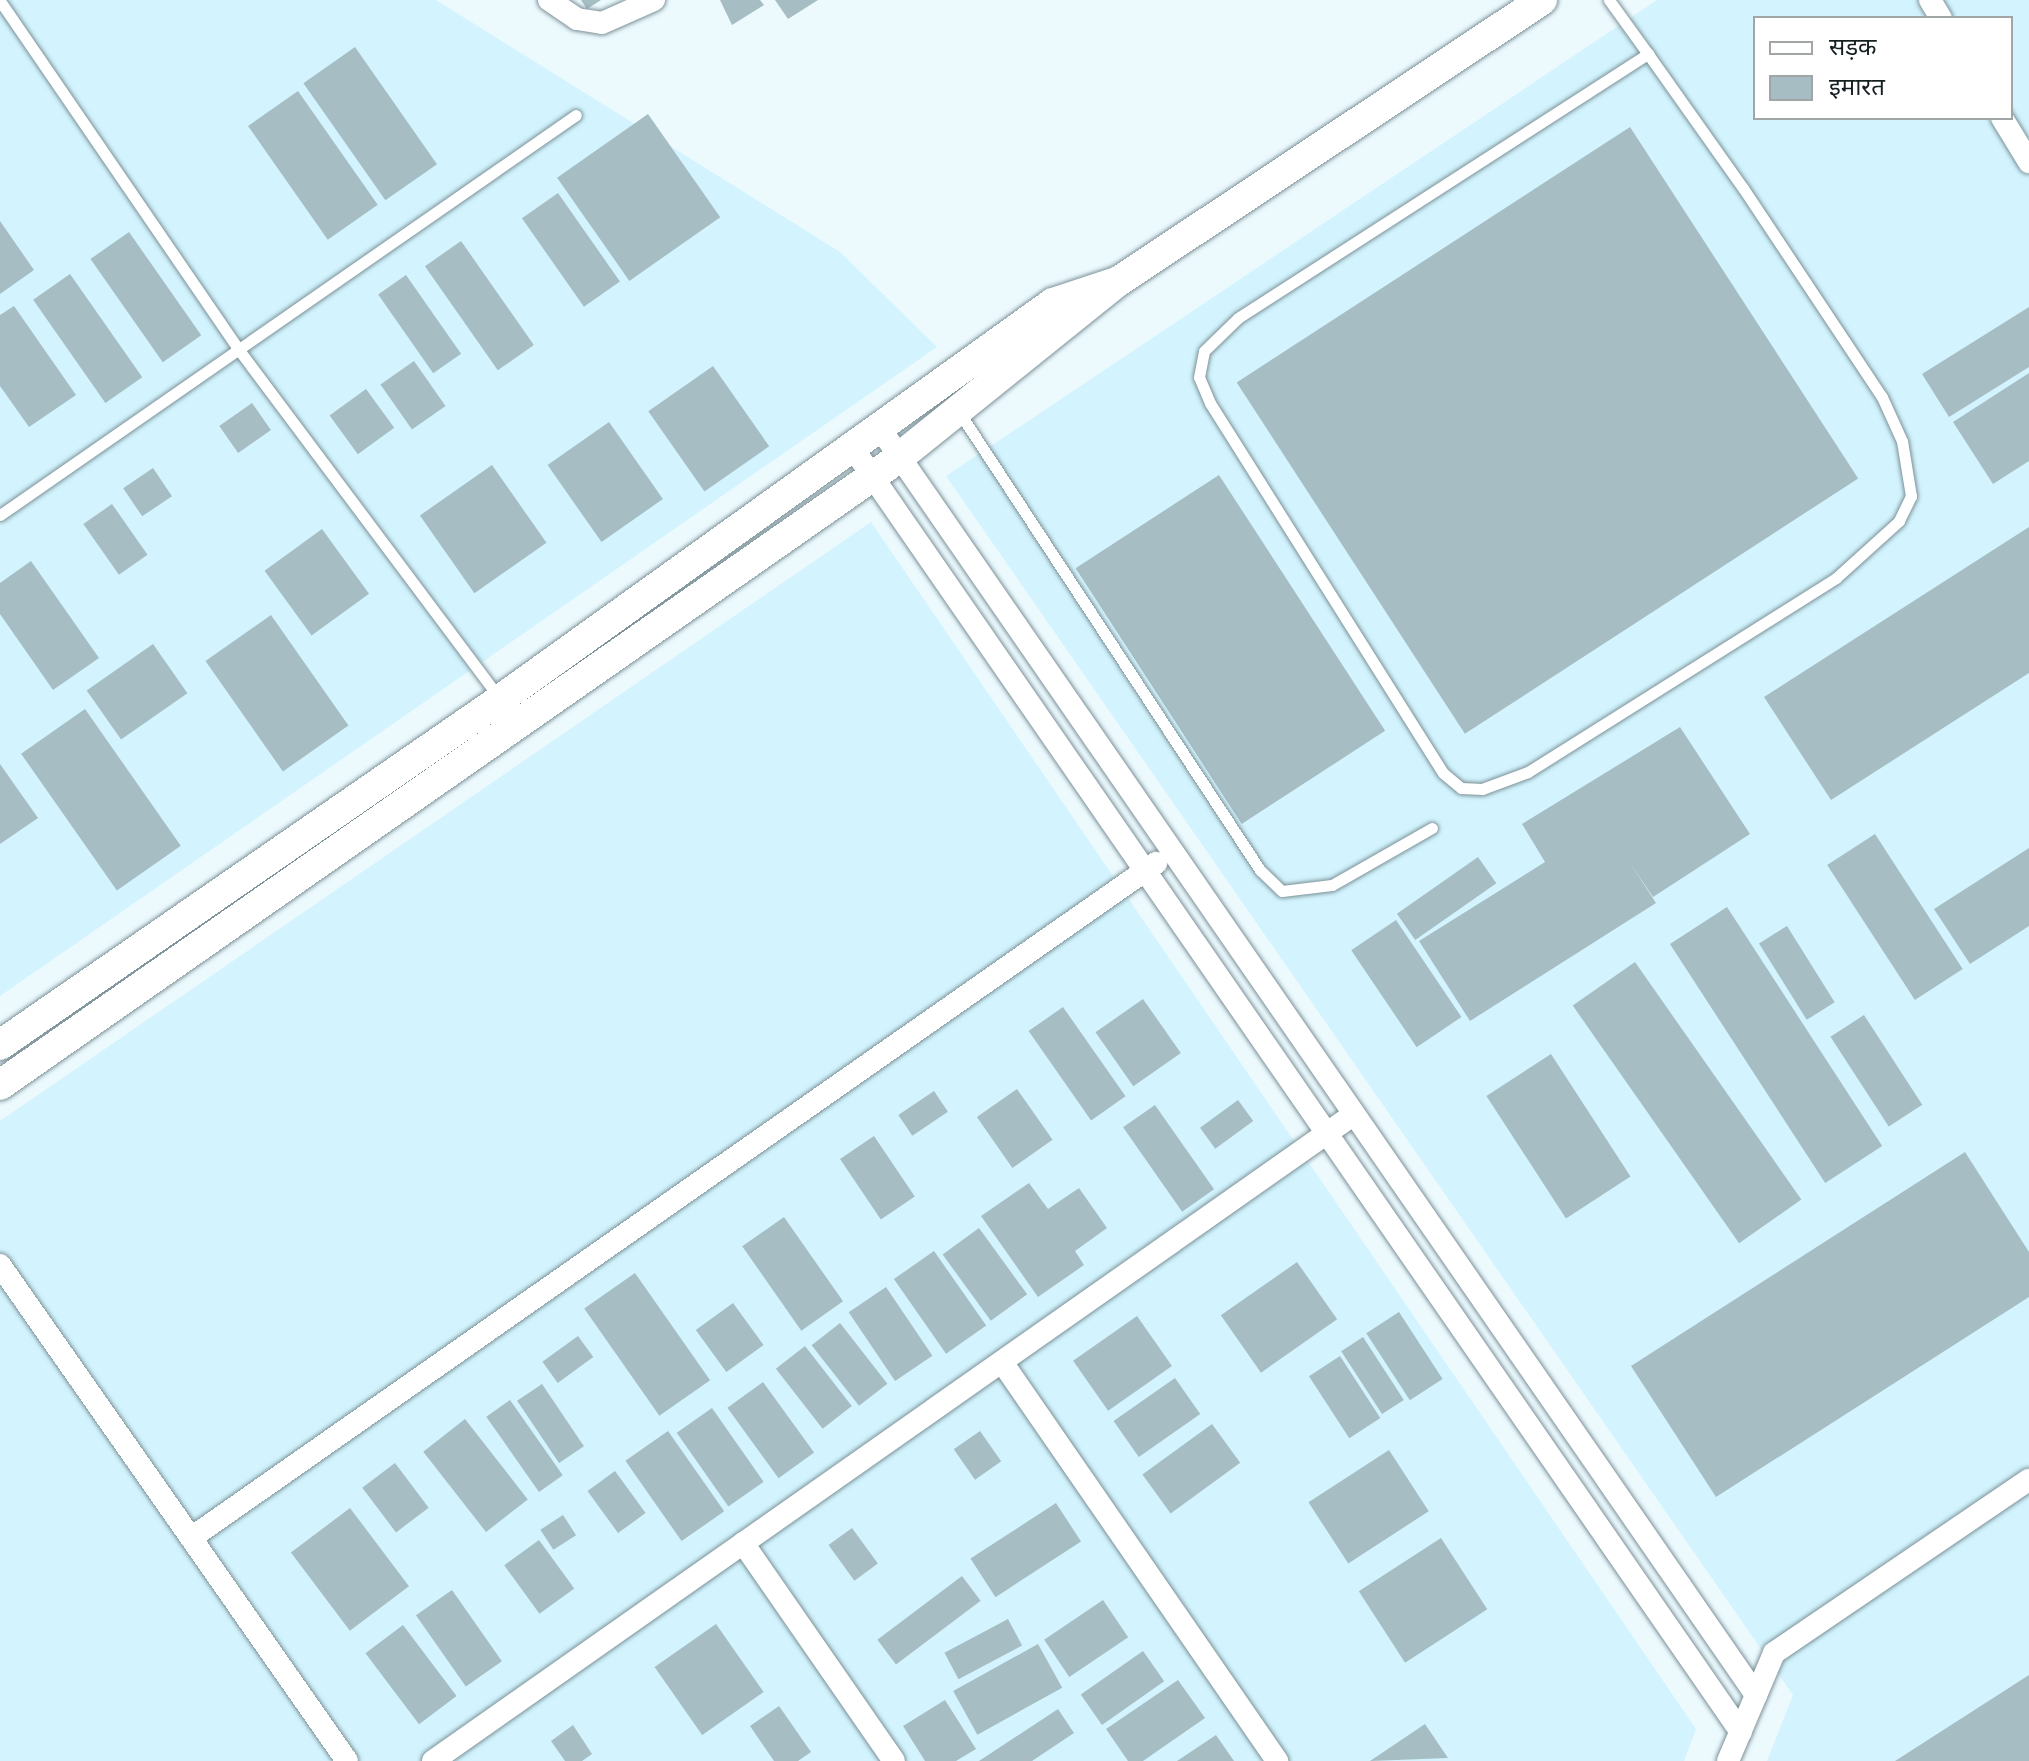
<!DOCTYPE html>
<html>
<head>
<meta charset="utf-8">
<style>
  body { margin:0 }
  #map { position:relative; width:2029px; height:1761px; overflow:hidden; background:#ecfafe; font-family:Raleway,"Noto Sans Devanagari",sans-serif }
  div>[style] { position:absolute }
  .built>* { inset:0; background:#d3f4fe }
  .building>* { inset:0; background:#a6bdc4; transform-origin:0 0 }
  .roads { filter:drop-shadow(0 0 2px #7c9198) drop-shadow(0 0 2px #7c9198) }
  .lane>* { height:11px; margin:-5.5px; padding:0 5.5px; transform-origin:5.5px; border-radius:5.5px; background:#fff }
  .street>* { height:22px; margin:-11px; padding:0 11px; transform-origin:11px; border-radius:11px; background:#fff }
  .secondary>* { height:30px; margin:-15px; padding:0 15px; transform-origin:15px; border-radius:15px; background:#fff }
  span { translate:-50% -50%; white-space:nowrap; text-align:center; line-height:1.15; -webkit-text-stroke:6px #fff; paint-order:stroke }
  .legend { position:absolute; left:1753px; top:16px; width:260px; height:104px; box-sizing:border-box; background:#fff; border:2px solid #a1a5a6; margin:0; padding:10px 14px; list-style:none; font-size:24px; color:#151e21 }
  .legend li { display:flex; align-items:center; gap:16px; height:40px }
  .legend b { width:40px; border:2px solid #a1a5a6 }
</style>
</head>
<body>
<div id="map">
  <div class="built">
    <i style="clip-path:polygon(0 0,436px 0,840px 252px,937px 347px,0 996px)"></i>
    <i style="clip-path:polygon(evenodd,1657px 0,2029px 0,2029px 1761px,1767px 1761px,1793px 1695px,946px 476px,1657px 0,1755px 18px,2011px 18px,2011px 118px,1755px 118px,1755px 18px)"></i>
    <i style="clip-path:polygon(871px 522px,1696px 1729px,1684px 1761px,0 1761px,0 1121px)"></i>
  </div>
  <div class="building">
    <i style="clip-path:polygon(581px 0,601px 0,587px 9px)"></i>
    <i style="clip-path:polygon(720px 0,760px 0,764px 5px,732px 25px)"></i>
    <i style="clip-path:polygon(775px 0,818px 0,788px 19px)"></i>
    <i style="left:355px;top:47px;width:143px;height:63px;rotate:55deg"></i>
    <i style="left:298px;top:91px;width:139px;height:61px;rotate:55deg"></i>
    <i style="left:648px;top:114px;width:126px;height:111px;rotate:55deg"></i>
    <i style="left:1630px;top:127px;width:419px;height:469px;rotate:57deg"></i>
    <i style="left:558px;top:193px;width:108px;height:44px;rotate:55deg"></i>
    <i style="clip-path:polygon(0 221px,34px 270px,0 294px)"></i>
    <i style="left:129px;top:232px;width:126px;height:47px;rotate:55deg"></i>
    <i style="left:461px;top:241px;width:127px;height:44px;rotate:55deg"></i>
    <i style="left:70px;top:274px;width:126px;height:45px;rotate:55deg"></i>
    <i style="left:406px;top:275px;width:96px;height:34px;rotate:55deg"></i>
    <i style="clip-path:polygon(14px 306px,76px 395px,29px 427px,0 386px,0 315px)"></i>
    <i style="clip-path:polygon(2029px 307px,2029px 367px,1949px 417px,1922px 374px)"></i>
    <i style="left:414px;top:361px;width:55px;height:41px;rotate:55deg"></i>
    <i style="left:713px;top:366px;width:98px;height:79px;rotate:55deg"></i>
    <i style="clip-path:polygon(2029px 373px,2029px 461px,1993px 484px,1953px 422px)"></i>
    <i style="left:366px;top:389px;width:48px;height:45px;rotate:54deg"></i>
    <i style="left:252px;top:403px;width:33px;height:40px;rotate:55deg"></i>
    <i style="left:609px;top:422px;width:94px;height:75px;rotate:55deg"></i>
    <i style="left:492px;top:465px;width:95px;height:88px;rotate:55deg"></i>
    <i style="left:153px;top:468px;width:34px;height:36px;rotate:56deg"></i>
    <i style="left:1219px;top:475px;width:305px;height:171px;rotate:57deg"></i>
    <i style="left:112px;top:504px;width:62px;height:35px;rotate:55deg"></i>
    <i style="clip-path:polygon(2029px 527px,2029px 673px,1831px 800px,1764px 697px)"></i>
    <i style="left:322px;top:529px;width:80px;height:71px;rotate:54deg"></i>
    <i style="clip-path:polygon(31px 561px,99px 658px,53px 690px,0 614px,0 583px)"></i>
    <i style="left:271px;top:615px;width:135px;height:80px;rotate:55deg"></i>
    <i style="left:153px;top:644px;width:60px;height:81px;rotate:55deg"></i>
    <i style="left:85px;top:709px;width:167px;height:78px;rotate:55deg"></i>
    <i style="clip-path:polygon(1680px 727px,1750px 834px,1653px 897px,1630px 863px,1656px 903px,1470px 1021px,1419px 941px,1545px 862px,1522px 824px)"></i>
    <i style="clip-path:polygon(0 764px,38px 818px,0 844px)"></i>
    <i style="left:1875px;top:834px;width:161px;height:57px;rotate:57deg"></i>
    <i style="clip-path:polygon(2029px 848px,2029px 926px,1970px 964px,1934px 909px)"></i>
    <i style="left:1478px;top:857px;width:32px;height:99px;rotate:55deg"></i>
    <i style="left:1727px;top:907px;width:285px;height:68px;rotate:57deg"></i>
    <i style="left:1396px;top:920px;width:117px;height:54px;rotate:56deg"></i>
    <i style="left:1787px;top:926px;width:90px;height:33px;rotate:58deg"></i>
    <i style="left:1635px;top:962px;width:290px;height:76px;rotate:55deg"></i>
    <i style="left:1143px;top:999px;width:66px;height:58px;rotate:55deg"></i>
    <i style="left:1063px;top:1007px;width:109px;height:42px;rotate:55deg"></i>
    <i style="left:1864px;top:1015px;width:107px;height:40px;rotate:57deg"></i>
    <i style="left:1551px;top:1054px;width:146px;height:77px;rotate:57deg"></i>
    <i style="left:1017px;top:1089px;width:62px;height:49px;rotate:55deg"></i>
    <i style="left:934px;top:1091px;width:25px;height:43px;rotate:56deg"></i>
    <i style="left:1238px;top:1100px;width:26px;height:47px;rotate:54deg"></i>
    <i style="left:1155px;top:1105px;width:103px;height:39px;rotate:55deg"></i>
    <i style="left:874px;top:1136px;width:73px;height:41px;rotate:56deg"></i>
    <i style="clip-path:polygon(1965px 1152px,2029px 1252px,2029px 1297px,1716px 1497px,1631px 1366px)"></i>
    <i style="clip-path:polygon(1029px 1183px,1048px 1209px,1079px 1188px,1107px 1228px,1075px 1251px,1084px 1265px,1038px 1297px,981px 1216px)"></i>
    <i style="left:784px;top:1217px;width:103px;height:51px;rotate:55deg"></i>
    <i style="left:979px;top:1228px;width:82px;height:45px;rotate:54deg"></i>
    <i style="left:934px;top:1251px;width:91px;height:49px;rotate:55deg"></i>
    <i style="left:1297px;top:1262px;width:70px;height:93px;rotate:55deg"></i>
    <i style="left:635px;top:1273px;width:131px;height:62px;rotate:55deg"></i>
    <i style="left:886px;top:1287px;width:83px;height:45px;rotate:56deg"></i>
    <i style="left:733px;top:1303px;width:52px;height:46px;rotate:54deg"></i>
    <i style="left:1399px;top:1312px;width:80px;height:39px;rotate:57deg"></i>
    <i style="left:1137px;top:1316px;width:61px;height:78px;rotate:55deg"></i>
    <i style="left:840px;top:1323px;width:77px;height:36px;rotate:52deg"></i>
    <i style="left:578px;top:1336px;width:26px;height:44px;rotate:54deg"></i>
    <i style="left:1363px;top:1337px;width:75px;height:26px;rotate:57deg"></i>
    <i style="left:805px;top:1346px;width:76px;height:37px;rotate:52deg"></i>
    <i style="left:1340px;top:1356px;width:74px;height:37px;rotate:57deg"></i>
    <i style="left:1175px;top:1378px;width:44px;height:75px;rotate:55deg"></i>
    <i style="left:763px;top:1382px;width:87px;height:44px;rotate:54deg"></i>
    <i style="left:542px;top:1384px;width:75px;height:30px;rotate:56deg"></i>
    <i style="left:510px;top:1400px;width:92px;height:29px;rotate:55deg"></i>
    <i style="left:712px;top:1408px;width:90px;height:43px;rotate:55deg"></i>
    <i style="left:465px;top:1419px;width:102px;height:53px;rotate:52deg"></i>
    <i style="left:1212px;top:1424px;width:48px;height:86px;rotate:54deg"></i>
    <i style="left:668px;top:1431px;width:98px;height:52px;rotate:55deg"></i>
    <i style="left:980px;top:1431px;width:37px;height:32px;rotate:55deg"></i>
    <i style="left:1389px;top:1450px;width:73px;height:96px;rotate:57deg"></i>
    <i style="left:395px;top:1463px;width:56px;height:41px;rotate:53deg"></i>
    <i style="left:615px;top:1471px;width:52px;height:34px;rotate:54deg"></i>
    <i style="left:1056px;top:1503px;width:46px;height:102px;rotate:57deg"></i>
    <i style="left:350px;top:1508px;width:98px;height:74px;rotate:53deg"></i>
    <i style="left:563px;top:1515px;width:24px;height:27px;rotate:57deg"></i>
    <i style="left:852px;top:1528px;width:44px;height:29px;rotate:54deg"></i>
    <i style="left:1441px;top:1538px;width:85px;height:98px;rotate:57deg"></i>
    <i style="left:539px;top:1540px;width:60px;height:43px;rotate:54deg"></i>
    <i style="left:962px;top:1576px;width:31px;height:106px;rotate:53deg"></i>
    <i style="left:452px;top:1590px;width:87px;height:44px;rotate:55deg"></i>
    <i style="left:1103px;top:1600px;width:45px;height:71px;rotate:56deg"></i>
    <i style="left:1008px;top:1619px;width:30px;height:72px;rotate:62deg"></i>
    <i style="left:716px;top:1624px;width:83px;height:75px;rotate:55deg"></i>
    <i style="left:403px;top:1625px;width:89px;height:47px;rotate:53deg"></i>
    <i style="left:1038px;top:1644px;width:50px;height:97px;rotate:61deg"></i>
    <i style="left:1143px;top:1651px;width:37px;height:76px;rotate:55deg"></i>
    <i style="clip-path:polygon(2029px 1675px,2029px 1761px,1895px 1761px)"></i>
    <i style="clip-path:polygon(1178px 1680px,1205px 1718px,1143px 1761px,1128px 1761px,1106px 1729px)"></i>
    <i style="clip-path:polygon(945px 1700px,976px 1749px,956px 1761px,925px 1761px,903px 1726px)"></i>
    <i style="clip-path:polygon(779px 1706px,811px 1752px,798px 1761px,774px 1761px,750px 1726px)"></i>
    <i style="clip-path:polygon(1058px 1709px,1074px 1733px,1032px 1761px,979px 1761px)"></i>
    <i style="clip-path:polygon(1425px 1724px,1448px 1758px,1370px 1761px)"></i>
    <i style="clip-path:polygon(573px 1725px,592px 1754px,582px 1761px,565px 1761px,551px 1741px)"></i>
    <i style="clip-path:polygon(1216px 1735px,1234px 1761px,1177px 1761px)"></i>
  </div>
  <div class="roads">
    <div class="lane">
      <i style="left:1609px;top:0;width:67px;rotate:54.2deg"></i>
      <i style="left:1648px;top:54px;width:164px;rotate:54.7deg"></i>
      <i style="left:1743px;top:188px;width:251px;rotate:56.4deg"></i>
      <i style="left:1882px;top:397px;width:48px;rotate:65.6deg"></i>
      <i style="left:1902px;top:441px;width:56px;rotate:80.7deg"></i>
      <i style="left:1911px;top:496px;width:28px;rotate:116deg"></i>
      <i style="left:1899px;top:521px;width:85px;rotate:137.9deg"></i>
      <i style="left:1836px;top:578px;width:364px;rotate:147.8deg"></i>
      <i style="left:1528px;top:772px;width:49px;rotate:159.7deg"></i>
      <i style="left:1482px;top:789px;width:21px;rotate:-177deg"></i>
      <i style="left:1461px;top:788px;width:23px;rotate:-140deg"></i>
      <i style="left:1443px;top:773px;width:437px;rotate:-122.2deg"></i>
      <i style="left:1210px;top:403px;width:28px;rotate:-113deg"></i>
      <i style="left:1199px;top:377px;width:26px;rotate:-79deg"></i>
      <i style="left:1204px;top:351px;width:47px;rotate:-44.1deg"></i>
      <i style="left:1238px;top:318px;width:488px;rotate:-32.8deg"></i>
      <i style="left:0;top:1px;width:418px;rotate:55.6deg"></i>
      <i style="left:236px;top:346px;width:439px;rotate:53.2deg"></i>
      <i style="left:959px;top:412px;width:548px;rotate:56.69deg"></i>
      <i style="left:1260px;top:870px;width:30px;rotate:44deg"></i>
      <i style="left:1282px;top:891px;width:50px;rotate:-6.8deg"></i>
      <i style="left:1332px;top:885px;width:115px;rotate:-29.7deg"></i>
      <i style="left:0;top:515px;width:701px;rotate:-34.78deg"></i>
    </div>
    <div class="street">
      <i style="left:549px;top:0;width:34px;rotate:34deg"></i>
      <i style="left:577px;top:19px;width:25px;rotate:9deg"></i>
      <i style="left:602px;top:23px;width:57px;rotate:-23.9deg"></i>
      <i style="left:1930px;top:0;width:21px;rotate:59deg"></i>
      <i style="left:2002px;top:118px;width:52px;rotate:58.5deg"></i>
      <i style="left:879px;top:427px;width:1542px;rotate:55.33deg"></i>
      <i style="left:850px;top:444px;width:1566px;rotate:55.33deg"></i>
      <i style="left:0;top:1265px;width:605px;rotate:55.02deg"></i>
      <i style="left:1002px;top:1362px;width:485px;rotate:55.4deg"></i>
      <i style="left:191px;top:1538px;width:1178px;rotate:-34.97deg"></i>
      <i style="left:743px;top:1543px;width:265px;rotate:55.3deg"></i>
      <i style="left:433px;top:1761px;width:1124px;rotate:-35.08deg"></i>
      <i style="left:1728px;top:1761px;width:117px;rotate:-66.9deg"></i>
      <i style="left:1774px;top:1653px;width:308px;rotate:-34.2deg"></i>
    </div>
    <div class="secondary">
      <i style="left:0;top:1045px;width:609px;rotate:-34.63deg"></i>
      <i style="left:501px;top:699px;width:679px;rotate:-35.66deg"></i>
      <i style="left:1053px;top:303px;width:63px;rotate:-18.4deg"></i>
      <i style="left:0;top:1085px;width:1092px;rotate:-34.9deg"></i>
      <i style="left:896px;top:460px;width:286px;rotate:-38.8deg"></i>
      <i style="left:1119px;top:281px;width:508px;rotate:-33.6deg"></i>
    </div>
  </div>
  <ul class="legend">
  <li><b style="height:10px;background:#fff"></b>सड़क</li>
  <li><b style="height:22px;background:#a6bdc4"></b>इमारत</li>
  </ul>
</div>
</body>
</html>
